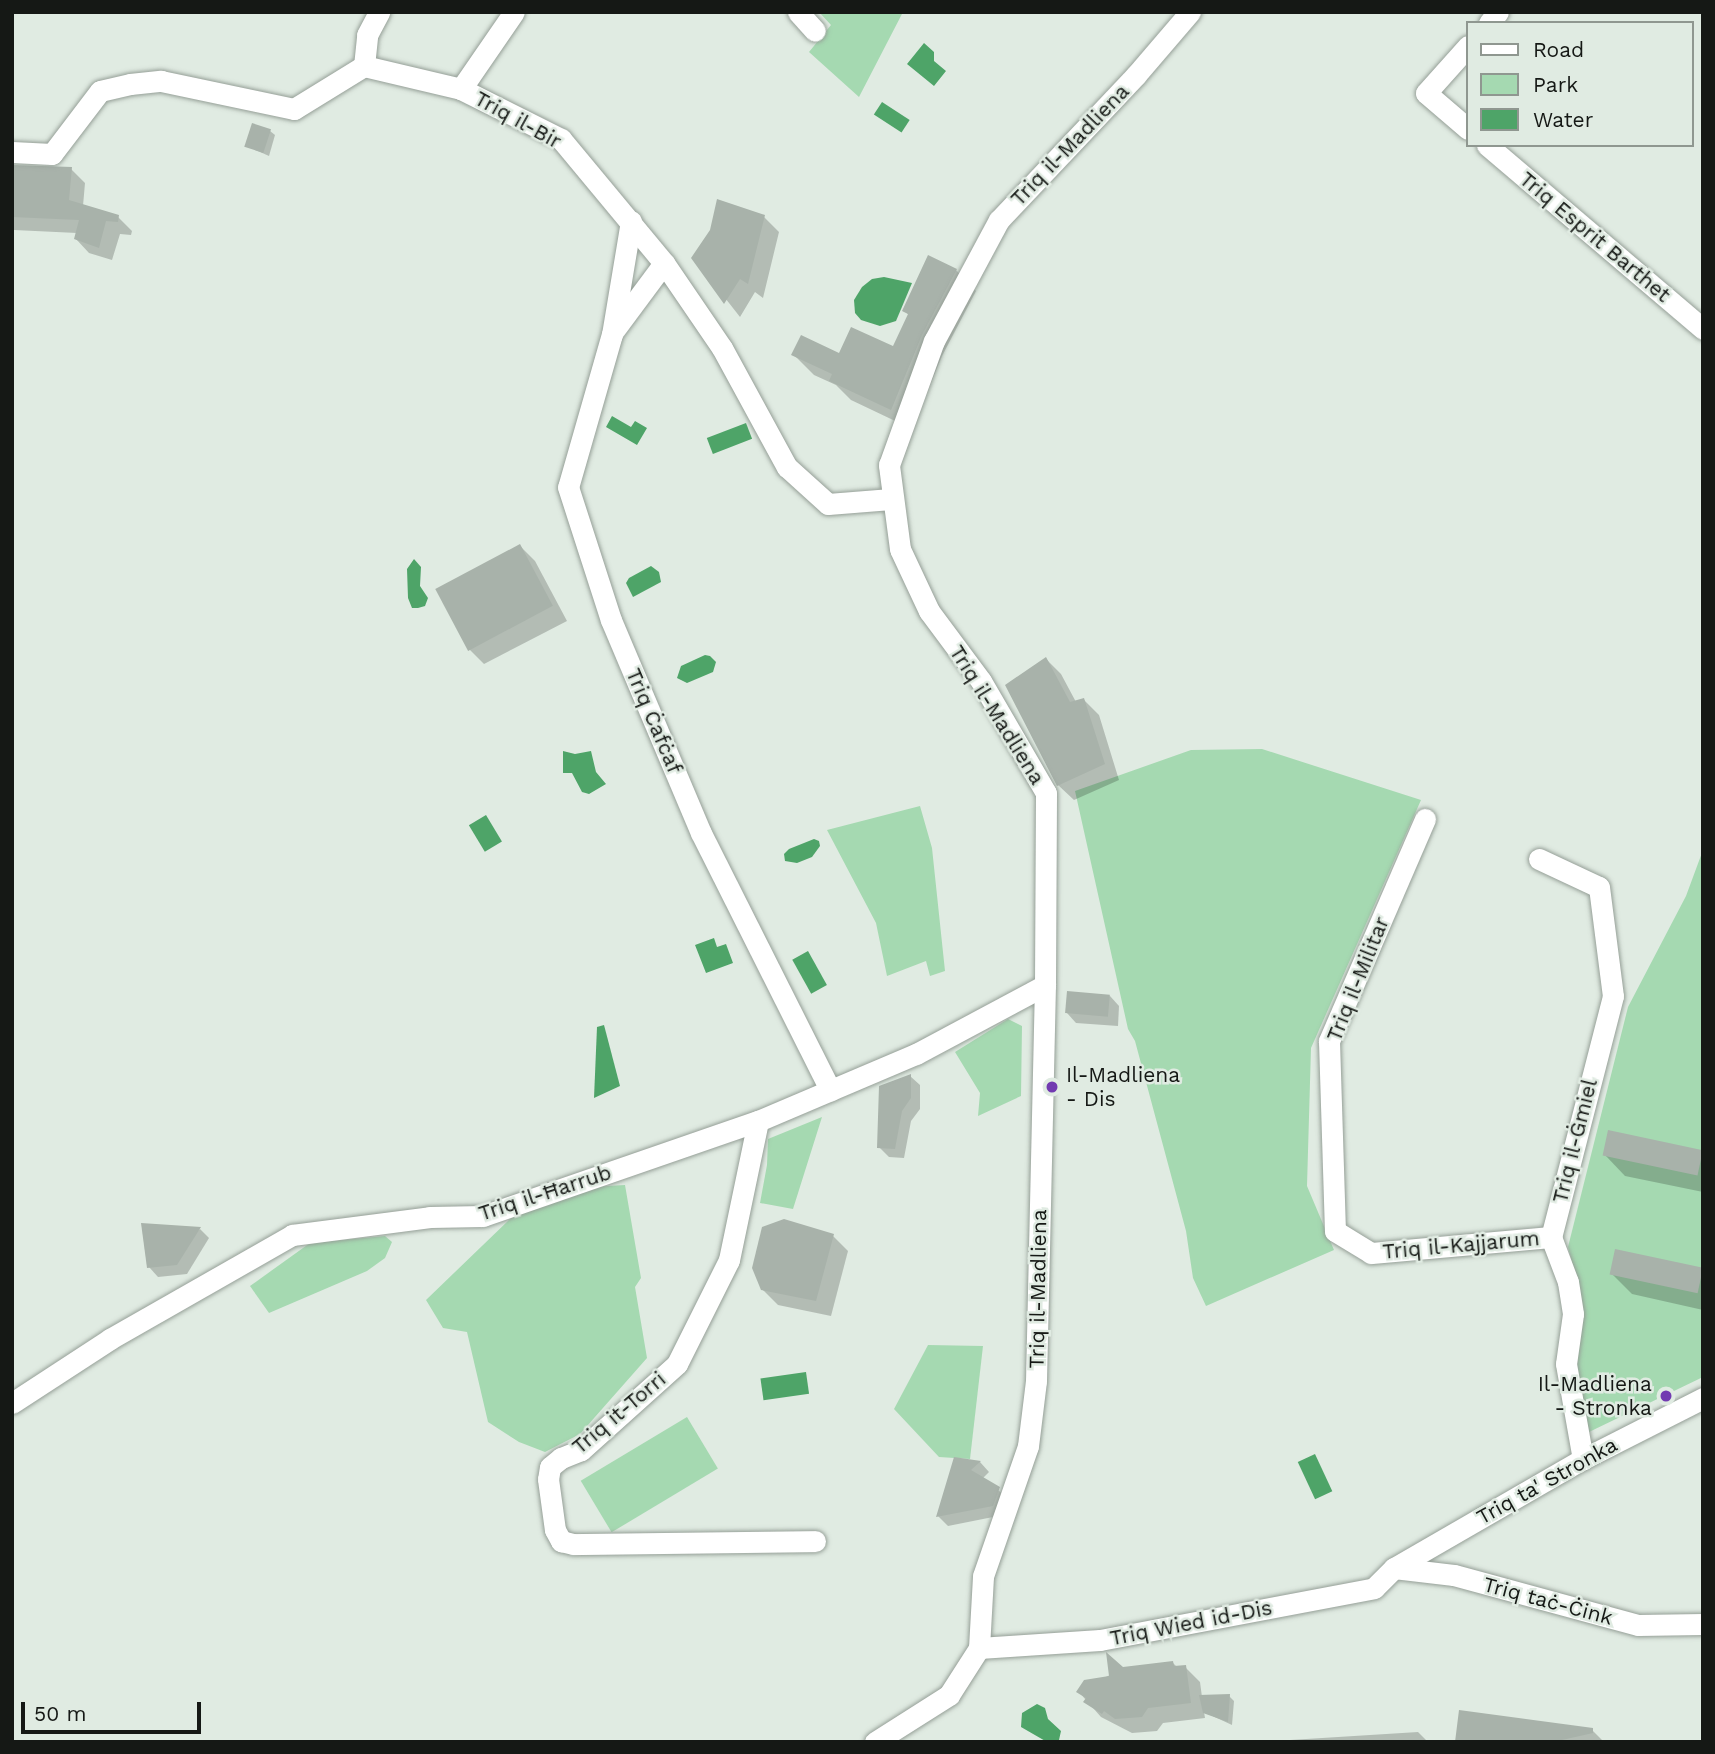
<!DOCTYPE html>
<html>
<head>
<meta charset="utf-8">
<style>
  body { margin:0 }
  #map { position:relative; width:1715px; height:1754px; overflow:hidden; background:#e0ebe2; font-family:"Work Sans",sans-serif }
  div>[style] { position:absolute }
  .green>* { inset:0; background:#a5d9b1; transform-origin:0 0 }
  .water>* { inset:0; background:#4ea468; transform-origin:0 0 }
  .shadow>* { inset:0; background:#0003 }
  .building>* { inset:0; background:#a8b2aa; transform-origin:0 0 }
  .roads { filter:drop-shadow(0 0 2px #959f97) drop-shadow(0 0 2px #959f97) }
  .minor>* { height:21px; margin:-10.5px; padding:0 10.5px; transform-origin:10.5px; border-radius:10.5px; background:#fff }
  .dots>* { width:19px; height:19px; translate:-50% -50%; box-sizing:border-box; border:4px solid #e0ebe2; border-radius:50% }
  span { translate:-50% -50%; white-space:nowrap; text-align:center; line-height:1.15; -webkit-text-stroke:5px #e0ebe2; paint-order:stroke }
  .street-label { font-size:21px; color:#151815 }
  .poi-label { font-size:21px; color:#151815 }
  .left { translate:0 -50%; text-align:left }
  .right { translate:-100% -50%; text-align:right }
  .frame { position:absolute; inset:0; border:14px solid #151815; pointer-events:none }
  .legend { position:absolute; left:1466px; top:21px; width:228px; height:126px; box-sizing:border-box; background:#e0ebe2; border:2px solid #8f9790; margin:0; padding:9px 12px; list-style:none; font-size:21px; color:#151815 }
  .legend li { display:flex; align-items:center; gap:14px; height:35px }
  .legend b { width:35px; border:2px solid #8f9790 }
  .scale { position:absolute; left:21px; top:1702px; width:180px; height:32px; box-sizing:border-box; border:4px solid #151815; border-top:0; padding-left:9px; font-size:21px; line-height:24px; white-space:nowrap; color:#151815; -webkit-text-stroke:5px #e0ebe2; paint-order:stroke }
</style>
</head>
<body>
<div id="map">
  <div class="green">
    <i style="clip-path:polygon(819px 12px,903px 12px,859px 97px,809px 52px,831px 25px)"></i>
    <i style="clip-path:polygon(1262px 749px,1421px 800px,1311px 1048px,1307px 1186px,1334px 1250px,1206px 1306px,1193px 1278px,1186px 1231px,1135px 1041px,1128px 1029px,1075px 791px,1191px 750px)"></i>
    <i style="clip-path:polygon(920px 806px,932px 848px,945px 971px,930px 976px,926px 961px,887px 976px,876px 923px,827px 830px)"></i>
    <i style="clip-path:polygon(1703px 850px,1703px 1377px,1589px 1432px,1577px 1369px,1582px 1301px,1568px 1247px,1628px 1007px,1686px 896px)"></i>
    <i style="clip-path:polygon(1008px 1019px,1022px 1026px,1021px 1096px,978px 1116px,980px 1093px,955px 1052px)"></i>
    <i style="clip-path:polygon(822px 1117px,793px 1209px,760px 1203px,767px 1165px,768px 1139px)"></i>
    <i style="clip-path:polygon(625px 1185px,641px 1278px,635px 1287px,647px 1358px,580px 1434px,545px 1452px,519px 1442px,488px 1422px,467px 1332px,443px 1328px,426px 1300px,512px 1217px,590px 1187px)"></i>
    <i style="clip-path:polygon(385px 1236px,392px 1242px,385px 1258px,367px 1271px,269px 1313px,250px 1286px,310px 1243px)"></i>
    <i style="clip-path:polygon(928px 1345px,983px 1346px,970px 1459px,939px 1457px,894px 1409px)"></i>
    <i style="left:687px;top:1417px;width:60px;height:124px;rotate:59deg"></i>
  </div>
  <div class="water">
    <i style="clip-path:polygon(924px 43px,934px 52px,934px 61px,946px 71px,934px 86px,907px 64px)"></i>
    <i style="left:882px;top:102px;width:33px;height:15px;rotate:33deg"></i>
    <i style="clip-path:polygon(884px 277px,912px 283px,896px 321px,880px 326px,861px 320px,855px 313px,854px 300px,862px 287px,872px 279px)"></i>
    <i style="clip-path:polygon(612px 416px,631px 427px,635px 421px,647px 428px,637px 445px,606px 427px)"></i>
    <i style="left:746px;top:423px;width:17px;height:42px;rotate:69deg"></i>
    <i style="clip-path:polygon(414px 559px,421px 567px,420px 586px,428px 598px,425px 606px,418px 608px,412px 608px,408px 598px,407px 569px)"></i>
    <i style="clip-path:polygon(651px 566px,659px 572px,661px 582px,633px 597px,626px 583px,629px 578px)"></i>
    <i style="clip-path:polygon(705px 655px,710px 656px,716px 662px,713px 672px,687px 683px,677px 678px,681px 666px)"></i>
    <i style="clip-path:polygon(563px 751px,575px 754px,591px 751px,596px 772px,606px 784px,589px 794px,582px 792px,572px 773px,563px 773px)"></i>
    <i style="left:486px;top:815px;width:31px;height:20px;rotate:59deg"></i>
    <i style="clip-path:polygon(814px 839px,819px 841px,820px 846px,812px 857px,797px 863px,785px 861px,784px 854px,789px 849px)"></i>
    <i style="clip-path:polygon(714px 938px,717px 947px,726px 944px,733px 963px,706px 973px,695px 945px)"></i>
    <i style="left:808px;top:951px;width:39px;height:18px;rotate:61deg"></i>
    <i style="clip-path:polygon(604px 1025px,620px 1086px,594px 1098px,597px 1027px)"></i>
    <i style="left:806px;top:1372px;width:22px;height:46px;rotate:82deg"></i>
    <i style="left:1315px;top:1454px;width:41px;height:19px;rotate:65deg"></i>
    <i style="clip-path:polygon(1037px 1704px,1045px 1708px,1048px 1719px,1061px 1731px,1059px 1740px,1047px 1742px,1021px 1727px,1022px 1713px)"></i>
  </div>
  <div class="shadow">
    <i style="clip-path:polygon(270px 131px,275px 135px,269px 156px,247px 146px)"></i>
    <i style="clip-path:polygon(12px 167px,71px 169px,85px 183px,83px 206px,118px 217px,132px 231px,131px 235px,120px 234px,112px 260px,89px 253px,76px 239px,77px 233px,14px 230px)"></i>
    <i style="clip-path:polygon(764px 217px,779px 232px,763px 298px,755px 292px,740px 317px,693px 257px)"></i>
    <i style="clip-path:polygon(956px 270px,976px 291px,942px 356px,912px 429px,851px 400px,836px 385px,814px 375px,794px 355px,840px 356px,893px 349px,909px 315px,904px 310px)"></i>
    <i style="clip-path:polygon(520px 546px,535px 561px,567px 621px,484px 664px,469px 649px,438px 589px)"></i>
    <i style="clip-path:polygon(1046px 659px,1061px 674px,1076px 702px,1084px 700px,1099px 715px,1119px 780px,1074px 800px,1058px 785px)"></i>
    <i style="clip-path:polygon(1110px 996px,1119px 1006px,1118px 1026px,1076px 1023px,1067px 1013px)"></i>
    <i style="clip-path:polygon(910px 1076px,920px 1085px,920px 1109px,911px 1121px,904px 1158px,889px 1157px,879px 1147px)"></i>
    <i style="clip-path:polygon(1703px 1153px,1703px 1192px,1625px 1176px,1605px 1155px)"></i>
    <i style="clip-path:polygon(200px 1229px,209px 1238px,187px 1274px,158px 1277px,149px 1267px)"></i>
    <i style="clip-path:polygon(833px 1236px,848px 1251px,831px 1316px,778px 1305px,762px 1289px)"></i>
    <i style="clip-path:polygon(1703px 1259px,1703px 1310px,1632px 1294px,1612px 1274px,1701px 1269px)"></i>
    <i style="clip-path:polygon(955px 1459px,980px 1462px,989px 1472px,982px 1479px,1009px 1498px,1003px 1515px,948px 1526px,938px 1516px)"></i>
    <i style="clip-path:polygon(1173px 1663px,1178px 1668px,1185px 1667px,1200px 1682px,1202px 1697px,1229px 1696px,1234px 1701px,1232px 1725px,1204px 1712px,1205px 1718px,1163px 1723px,1157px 1731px,1132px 1733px,1101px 1717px,1078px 1691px,1122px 1669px)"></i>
    <i style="clip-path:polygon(1592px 1730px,1604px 1742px,1456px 1742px)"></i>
    <i style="clip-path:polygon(1418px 1732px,1428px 1742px,1258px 1742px)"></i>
  </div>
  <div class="building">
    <i style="left:252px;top:123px;width:20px;height:25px;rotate:18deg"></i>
    <i style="clip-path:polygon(12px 165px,72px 167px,69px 200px,119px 215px,118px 222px,106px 221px,99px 248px,74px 239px,79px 220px,12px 217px)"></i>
    <i style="clip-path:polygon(717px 199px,765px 215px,748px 284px,740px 279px,724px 304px,691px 258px,710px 230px)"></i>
    <i style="clip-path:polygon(928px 255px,957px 269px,922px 335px,891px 410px,829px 381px,832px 374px,791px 355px,801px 335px,839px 353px,851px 327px,893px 346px,908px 314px,902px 311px)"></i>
    <i style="left:520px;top:544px;width:70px;height:96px;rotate:62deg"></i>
    <i style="clip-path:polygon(1046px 657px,1070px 702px,1084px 698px,1105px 764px,1057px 786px,1005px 685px)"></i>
    <i style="left:1067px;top:991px;width:43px;height:22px;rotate:5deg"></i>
    <i style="clip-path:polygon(911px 1074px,911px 1098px,902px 1111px,895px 1149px,877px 1148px,879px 1086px)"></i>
    <i style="left:1608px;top:1130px;width:97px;height:26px;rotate:12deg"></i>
    <i style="clip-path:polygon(784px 1219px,834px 1234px,816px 1301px,761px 1290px,752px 1268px,762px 1227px)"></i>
    <i style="clip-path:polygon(141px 1223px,201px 1227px,177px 1265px,147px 1268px)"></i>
    <i style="left:1615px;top:1249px;width:90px;height:26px;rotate:12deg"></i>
    <i style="clip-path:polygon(954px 1457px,981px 1461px,971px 1470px,1000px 1487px,993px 1506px,936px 1517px)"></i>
    <i style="clip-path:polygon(1106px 1652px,1123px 1667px,1173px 1661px,1174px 1666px,1186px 1665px,1191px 1703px,1148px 1708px,1142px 1717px,1115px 1719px,1104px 1711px,1102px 1714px,1083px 1702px,1086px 1698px,1076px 1692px,1084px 1680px,1109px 1676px)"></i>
    <i style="clip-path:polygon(1230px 1694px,1228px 1722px,1203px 1713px,1199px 1695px)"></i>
    <i style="clip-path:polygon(1459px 1710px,1593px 1728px,1593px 1733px,1553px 1742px,1455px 1742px)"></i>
  </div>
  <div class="roads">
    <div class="minor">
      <i style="left:798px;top:12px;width:25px;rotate:48deg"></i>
      <i style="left:1489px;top:23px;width:14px;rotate:-51deg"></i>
      <i style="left:1468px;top:46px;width:63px;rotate:131.8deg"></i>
      <i style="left:1426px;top:93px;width:55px;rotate:40.6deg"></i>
      <i style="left:364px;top:66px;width:31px;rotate:-84deg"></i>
      <i style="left:367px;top:35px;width:26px;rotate:-62deg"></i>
      <i style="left:461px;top:89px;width:93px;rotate:-55.5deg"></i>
      <i style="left:1487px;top:145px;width:284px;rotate:40.4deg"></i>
      <i style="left:12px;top:152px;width:40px;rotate:2.9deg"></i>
      <i style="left:52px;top:154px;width:79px;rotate:-52.7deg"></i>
      <i style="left:100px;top:91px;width:31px;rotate:-13deg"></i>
      <i style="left:130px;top:84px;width:31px;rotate:-6deg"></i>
      <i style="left:161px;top:81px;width:136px;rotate:11.9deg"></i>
      <i style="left:294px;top:109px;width:82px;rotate:-31.6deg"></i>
      <i style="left:364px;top:66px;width:100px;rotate:13.3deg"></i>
      <i style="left:461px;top:89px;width:112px;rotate:26.6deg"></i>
      <i style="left:561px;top:139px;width:161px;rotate:50.3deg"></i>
      <i style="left:664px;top:263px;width:103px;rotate:55.7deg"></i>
      <i style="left:722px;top:348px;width:136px;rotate:61.4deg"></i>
      <i style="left:787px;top:467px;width:55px;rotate:42.1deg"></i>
      <i style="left:828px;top:504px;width:63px;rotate:-4.5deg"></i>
      <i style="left:631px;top:221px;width:115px;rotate:99.5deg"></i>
      <i style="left:612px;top:334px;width:159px;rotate:106deg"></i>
      <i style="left:568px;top:487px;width:140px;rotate:72.1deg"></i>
      <i style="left:611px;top:620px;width:231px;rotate:67.1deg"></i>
      <i style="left:701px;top:833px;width:288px;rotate:63.3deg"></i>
      <i style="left:615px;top:329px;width:82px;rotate:-53.4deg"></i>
      <i style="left:1425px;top:819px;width:242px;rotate:113.4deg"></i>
      <i style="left:1329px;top:1041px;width:190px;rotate:88.2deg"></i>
      <i style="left:1335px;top:1231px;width:42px;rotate:31.4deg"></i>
      <i style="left:1371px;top:1253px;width:181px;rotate:-5.1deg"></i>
      <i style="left:1539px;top:859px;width:66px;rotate:25deg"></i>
      <i style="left:1599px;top:887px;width:110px;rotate:82.7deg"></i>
      <i style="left:1613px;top:996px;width:249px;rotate:104.4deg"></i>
      <i style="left:1551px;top:1237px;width:48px;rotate:69.3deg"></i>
      <i style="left:1568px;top:1282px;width:32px;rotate:81deg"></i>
      <i style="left:1573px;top:1314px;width:50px;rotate:98deg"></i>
      <i style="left:1566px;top:1364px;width:97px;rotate:79.9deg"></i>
      <i style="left:758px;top:1121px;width:142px;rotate:101.8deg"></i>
      <i style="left:729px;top:1260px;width:116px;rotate:116.6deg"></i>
      <i style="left:677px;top:1364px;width:129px;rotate:138.1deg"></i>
      <i style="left:581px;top:1450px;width:22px;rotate:158deg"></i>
      <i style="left:561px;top:1458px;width:14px;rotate:141deg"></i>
      <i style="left:550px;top:1467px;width:12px;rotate:99deg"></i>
      <i style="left:548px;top:1479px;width:51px;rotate:82.2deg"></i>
      <i style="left:555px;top:1530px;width:13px;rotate:61deg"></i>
      <i style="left:561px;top:1541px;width:12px;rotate:14deg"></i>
      <i style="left:573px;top:1544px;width:242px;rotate:-0.7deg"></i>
      <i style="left:12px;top:1403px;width:117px;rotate:-33.1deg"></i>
      <i style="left:110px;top:1339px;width:210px;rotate:-29.7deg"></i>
      <i style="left:292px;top:1235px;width:139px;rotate:-7.4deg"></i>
      <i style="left:430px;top:1217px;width:53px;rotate:-1.1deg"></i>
      <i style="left:483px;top:1216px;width:291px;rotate:-19.1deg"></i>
      <i style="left:758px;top:1121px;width:172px;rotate:-23deg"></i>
      <i style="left:916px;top:1054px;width:146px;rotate:-28.1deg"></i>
      <i style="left:1394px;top:1568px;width:60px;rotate:6.7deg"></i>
      <i style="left:1454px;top:1575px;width:191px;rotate:15.2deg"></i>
      <i style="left:1638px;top:1625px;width:65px;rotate:-0.9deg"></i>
      <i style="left:979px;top:1648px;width:121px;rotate:-3.8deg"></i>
      <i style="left:1100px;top:1640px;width:279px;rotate:-10.7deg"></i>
      <i style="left:1374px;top:1588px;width:28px;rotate:-45deg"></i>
      <i style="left:1394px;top:1568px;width:218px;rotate:-30deg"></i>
      <i style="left:1583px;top:1459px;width:135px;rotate:-26.9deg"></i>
      <i style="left:875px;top:1742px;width:88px;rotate:-32.4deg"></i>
      <i style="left:949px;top:1695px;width:56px;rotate:-57.4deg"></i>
      <i style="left:979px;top:1648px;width:72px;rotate:-86.8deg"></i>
      <i style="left:983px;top:1576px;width:138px;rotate:-70.9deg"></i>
      <i style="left:1028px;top:1446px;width:65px;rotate:-83deg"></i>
      <i style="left:1036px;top:1381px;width:396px;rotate:-88.7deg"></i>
      <i style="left:1045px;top:985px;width:192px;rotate:-89.7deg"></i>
      <i style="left:1046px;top:793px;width:129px;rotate:-120.1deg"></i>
      <i style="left:981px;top:681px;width:87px;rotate:-126.6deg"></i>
      <i style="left:929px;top:611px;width:68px;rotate:-115.1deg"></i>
      <i style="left:900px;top:549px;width:85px;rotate:-97.5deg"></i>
      <i style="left:889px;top:465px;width:132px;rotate:-70.1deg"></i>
      <i style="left:934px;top:341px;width:137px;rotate:-61.8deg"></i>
      <i style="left:999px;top:220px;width:199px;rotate:-46.6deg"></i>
      <i style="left:1136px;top:75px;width:83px;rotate:-49.4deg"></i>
    </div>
  </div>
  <div class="dots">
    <i style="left:1052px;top:1087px;background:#723ab1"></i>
    <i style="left:1666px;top:1396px;background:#723ab1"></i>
  </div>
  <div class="street-label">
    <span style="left:518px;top:120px;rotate:29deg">Triq il-Bir</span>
    <span style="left:1070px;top:145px;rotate:-46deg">Triq il-Madliena</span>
    <span style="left:1595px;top:237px;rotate:40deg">Triq Esprit Barthet</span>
    <span style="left:997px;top:715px;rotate:58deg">Triq il-Madliena</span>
    <span style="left:654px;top:721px;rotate:67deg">Triq Ċafċaf</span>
    <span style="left:1358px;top:979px;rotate:-68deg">Triq il-Militar</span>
    <span style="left:1575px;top:1141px;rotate:-76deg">Triq il-Ġmiel</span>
    <span style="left:545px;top:1193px;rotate:-18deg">Triq il-Ħarrub</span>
    <span style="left:1461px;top:1245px;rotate:-5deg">Triq il-Kajjarum</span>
    <span style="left:1038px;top:1289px;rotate:-89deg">Triq il-Madliena</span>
    <span style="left:619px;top:1413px;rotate:-40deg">Triq it-Torri</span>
    <span style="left:1547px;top:1481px;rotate:-29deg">Triq ta' Stronka</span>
    <span style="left:1548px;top:1601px;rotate:15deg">Triq taċ-Ċink</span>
    <span style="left:1191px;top:1623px;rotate:-11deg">Triq Wied id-Dis</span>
  </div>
  <div class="poi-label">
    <span class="left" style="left:1066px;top:1087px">Il-Madliena<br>- Dis</span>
    <span class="right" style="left:1652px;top:1396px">Il-Madliena<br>- Stronka</span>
  </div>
  <div class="frame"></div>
  <ul class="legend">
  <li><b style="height:9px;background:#fff"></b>Road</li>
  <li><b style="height:19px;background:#a5d9b1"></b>Park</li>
  <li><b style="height:19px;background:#4ea468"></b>Water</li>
  </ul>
  <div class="scale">50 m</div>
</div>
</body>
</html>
